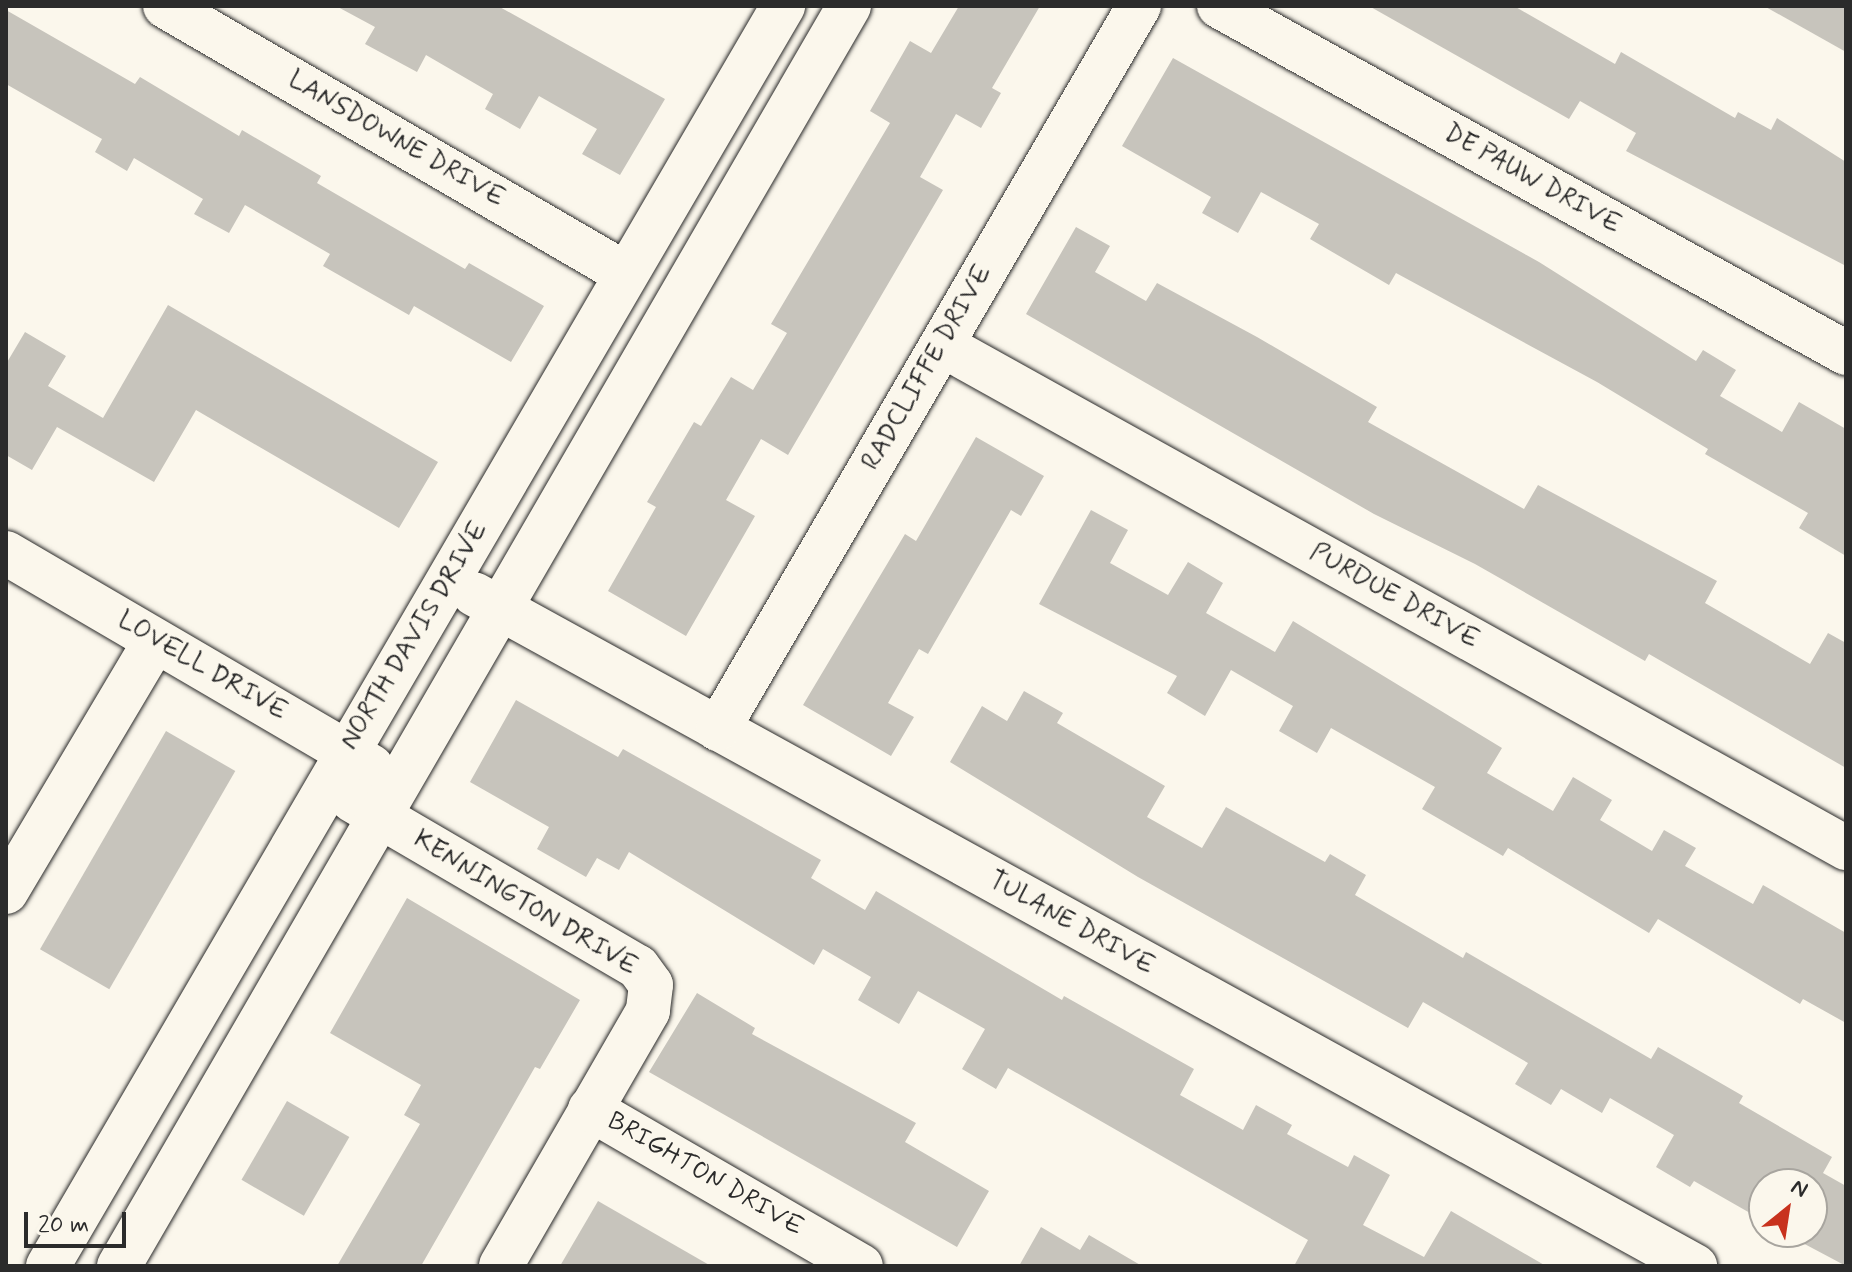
<!DOCTYPE html>
<html>
<head>
<meta charset="utf-8">
<style>
  body { margin:0 }
  #map { position:relative; width:1852px; height:1272px; overflow:hidden; background:#fbf7ec; font-family:Mynerve,sans-serif }
  div>[style] { position:absolute }
  .building>* { inset:0; background:#c7c4bc; transform-origin:0 0 }
  .roads { filter:drop-shadow(0 0 2px #2b2b2b) drop-shadow(0 0 2px #2b2b2b) }
  .minor>* { height:44px; margin:-22px; padding:0 22px; transform-origin:22px; border-radius:22px; background:#fbf7ec }
  span { translate:-50% -50%; white-space:nowrap; text-align:center; line-height:1.15; -webkit-text-stroke:6px #fbf7ec; paint-order:stroke }
  .street-label { font-size:26px; color:#2b2b2b }
  .frame { position:absolute; inset:0; border:8px solid #2b2b2b; pointer-events:none }
  .north { position:absolute; left:1748px; top:1168px; width:80px; height:80px; box-sizing:border-box; background:#fbf7ec; border:2px solid #a8a59f; border-radius:50%; rotate:30deg; font-size:22px; font-weight:700; line-height:32px; text-align:center; color:#2b2b2b }
  .north::after { content:''; display:block; margin:auto; width:28px; height:36px; background:#c8321e; clip-path:polygon(50% 0,100% 100%,50% 72%,0 100%) }
  .scale { position:absolute; left:24px; top:1212px; width:102px; height:36px; box-sizing:border-box; border:4px solid #2b2b2b; border-top:0; padding-left:10px; font-size:24px; line-height:28px; white-space:nowrap; color:#2b2b2b; -webkit-text-stroke:6px #fbf7ec; paint-order:stroke }
</style>
</head>
<body>
<div id="map">
  <div class="building">
    <i style="clip-path:polygon(336px 6px,498px 6px,665px 99px,620px 175px,582px 154px,597px 129px,539px 96px,520px 129px,485px 109px,493px 94px,426px 55px,417px 72px,365px 44px,375px 27px)"></i>
    <i style="clip-path:polygon(959px 6px,1040px 6px,992px 88px,1001px 93px,981px 128px,956px 114px,920px 177px,943px 190px,788px 455px,761px 439px,726px 500px,755px 516px,686px 636px,608px 591px,656px 507px,647px 502px,694px 422px,701px 426px,731px 377px,753px 390px,787px 333px,771px 324px,890px 123px,870px 111px,910px 41px,931px 53px)"></i>
    <i style="clip-path:polygon(1369px 6px,1514px 6px,1615px 64px,1621px 52px,1735px 118px,1738px 112px,1771px 130px,1777px 118px,1846px 162px,1846px 266px,1626px 151px,1636px 133px,1580px 101px,1569px 119px)"></i>
    <i style="clip-path:polygon(1764px 6px,1846px 6px,1846px 52px)"></i>
    <i style="clip-path:polygon(6px 10px,135px 84px,140px 77px,239px 136px,242px 130px,321px 176px,317px 183px,465px 269px,469px 263px,544px 306px,511px 362px,414px 306px,409px 315px,323px 266px,330px 254px,245px 205px,229px 233px,194px 214px,203px 199px,134px 158px,127px 171px,95px 152px,102px 139px,6px 84px)"></i>
    <i style="clip-path:polygon(1173px 58px,1539px 262px,1696px 361px,1703px 350px,1736px 370px,1720px 396px,1782px 432px,1799px 402px,1846px 429px,1846px 556px,1799px 528px,1808px 513px,1705px 454px,1708px 449px,1597px 382px,1396px 273px,1389px 285px,1310px 239px,1319px 224px,1261px 192px,1238px 233px,1202px 213px,1211px 197px,1122px 146px)"></i>
    <i style="clip-path:polygon(1076px 227px,1110px 246px,1095px 272px,1146px 301px,1157px 283px,1257px 337px,1377px 407px,1368px 422px,1524px 509px,1538px 485px,1717px 581px,1705px 603px,1810px 664px,1828px 633px,1846px 643px,1846px 768px,1649px 654px,1645px 661px,1475px 564px,1374px 514px,1026px 314px)"></i>
    <i style="clip-path:polygon(168px 305px,438px 462px,399px 528px,196px 410px,154px 482px,57px 427px,32px 470px,6px 455px,6px 364px,25px 332px,66px 356px,48px 386px,103px 418px)"></i>
    <i style="clip-path:polygon(976px 437px,1044px 476px,1021px 516px,1011px 510px,928px 654px,919px 649px,888px 703px,914px 717px,891px 756px,803px 705px,905px 534px,916px 541px)"></i>
    <i style="clip-path:polygon(1091px 510px,1128px 530px,1110px 563px,1168px 595px,1188px 562px,1223px 583px,1206px 613px,1275px 652px,1293px 621px,1502px 748px,1487px 773px,1553px 811px,1573px 777px,1612px 800px,1600px 820px,1652px 851px,1664px 830px,1696px 848px,1685px 866px,1753px 904px,1763px 885px,1846px 933px,1846px 1023px,1803px 999px,1800px 1004px,1658px 919px,1649px 933px,1508px 848px,1503px 856px,1422px 809px,1435px 787px,1331px 728px,1317px 753px,1279px 731px,1293px 706px,1231px 670px,1205px 716px,1167px 693px,1177px 676px,1039px 604px)"></i>
    <i style="clip-path:polygon(1024px 691px,1063px 713px,1057px 723px,1165px 786px,1147px 817px,1202px 848px,1226px 807px,1325px 862px,1330px 854px,1366px 875px,1355px 895px,1463px 958px,1466px 952px,1651px 1059px,1658px 1047px,1743px 1096px,1739px 1103px,1832px 1157px,1823px 1173px,1846px 1186px,1846px 1266px,1782px 1232px,1812px 1232px,1812px 1184px,1764px 1184px,1764px 1221px,1694px 1181px,1690px 1187px,1656px 1167px,1674px 1135px,1610px 1098px,1602px 1113px,1561px 1089px,1551px 1105px,1515px 1084px,1528px 1063px,1423px 1002px,1408px 1028px,1138px 877px,950px 762px,982px 706px,1007px 721px)"></i>
    <i style="clip-path:polygon(516px 700px,618px 757px,623px 749px,821px 860px,811px 878px,865px 910px,876px 891px,1062px 1000px,1064px 996px,1194px 1069px,1180px 1095px,1243px 1130px,1256px 1105px,1292px 1125px,1287px 1134px,1348px 1167px,1354px 1155px,1390px 1175px,1363px 1225px,1424px 1257px,1451px 1211px,1546px 1266px,1294px 1266px,1308px 1240px,1008px 1068px,996px 1089px,962px 1069px,985px 1029px,918px 991px,899px 1024px,858px 1000px,871px 977px,823px 949px,814px 965px,629px 852px,619px 870px,597px 858px,586px 877px,537px 849px,549px 827px,470px 782px)"></i>
    <i style="left:166px;top:731px;width:80px;height:252px;rotate:30deg"></i>
    <i style="clip-path:polygon(407px 898px,580px 1000px,540px 1069px,535px 1067px,421px 1266px,337px 1266px,420px 1124px,404px 1115px,421px 1085px,330px 1033px)"></i>
    <i style="clip-path:polygon(697px 993px,755px 1028px,752px 1034px,916px 1123px,905px 1142px,989px 1191px,957px 1247px,649px 1072px)"></i>
    <i style="left:287px;top:1101px;width:72px;height:91px;rotate:30deg"></i>
    <i style="clip-path:polygon(598px 1201px,711px 1266px,560px 1266px)"></i>
    <i style="clip-path:polygon(1041px 1227px,1080px 1250px,1089px 1235px,1142px 1266px,1019px 1266px)"></i>
  </div>
  <div class="roads">
    <div class="minor">
      <i style="left:165px;top:6px;width:533px;rotate:30.17deg"></i>
      <i style="left:1219px;top:6px;width:717px;rotate:28.96deg"></i>
      <i style="left:942px;top:345px;width:1035px;rotate:29.09deg"></i>
      <i style="left:6px;top:553px;width:423px;rotate:30.3deg"></i>
      <i style="left:474px;top:594px;width:1394px;rotate:28.83deg"></i>
      <i style="left:718px;top:729px;width:837px;rotate:-59.79deg"></i>
      <i style="left:352px;top:800px;width:331px;rotate:30.3deg"></i>
      <i style="left:638px;top:967px;width:22px;rotate:54deg"></i>
      <i style="left:651px;top:985px;width:26px;rotate:97deg"></i>
      <i style="left:648px;top:1011px;width:294px;rotate:120deg"></i>
      <i style="left:6px;top:892px;width:292px;rotate:-59.3deg"></i>
      <i style="left:590px;top:1109px;width:313px;rotate:30.1deg"></i>
      <i style="left:48px;top:1266px;width:1459px;rotate:-59.74deg"></i>
      <i style="left:119px;top:1266px;width:1456px;rotate:-59.91deg"></i>
    </div>
  </div>
  <div class="street-label">
    <span style="left:396px;top:140px;rotate:30deg">LANSDOWNE DRIVE</span>
    <span style="left:1532px;top:180px;rotate:29deg">DE PAUW DRIVE</span>
    <span style="left:928px;top:368px;rotate:-60deg">RADCLIFFE DRIVE</span>
    <span style="left:1394px;top:597px;rotate:29deg">PURDUE DRIVE</span>
    <span style="left:415px;top:636px;rotate:-59deg">NORTH DAVIS DRIVE</span>
    <span style="left:202px;top:667px;rotate:30deg">LOVELL DRIVE</span>
    <span style="left:525px;top:904px;rotate:31deg">KENNINGTON DRIVE</span>
    <span style="left:1071px;top:924px;rotate:29deg">TULANE DRIVE</span>
    <span style="left:705px;top:1175px;rotate:30deg">BRIGHTON DRIVE</span>
  </div>
  <div class="frame"></div>
  <div class="north">N</div>
  <div class="scale">20 m</div>
</div>
</body>
</html>
